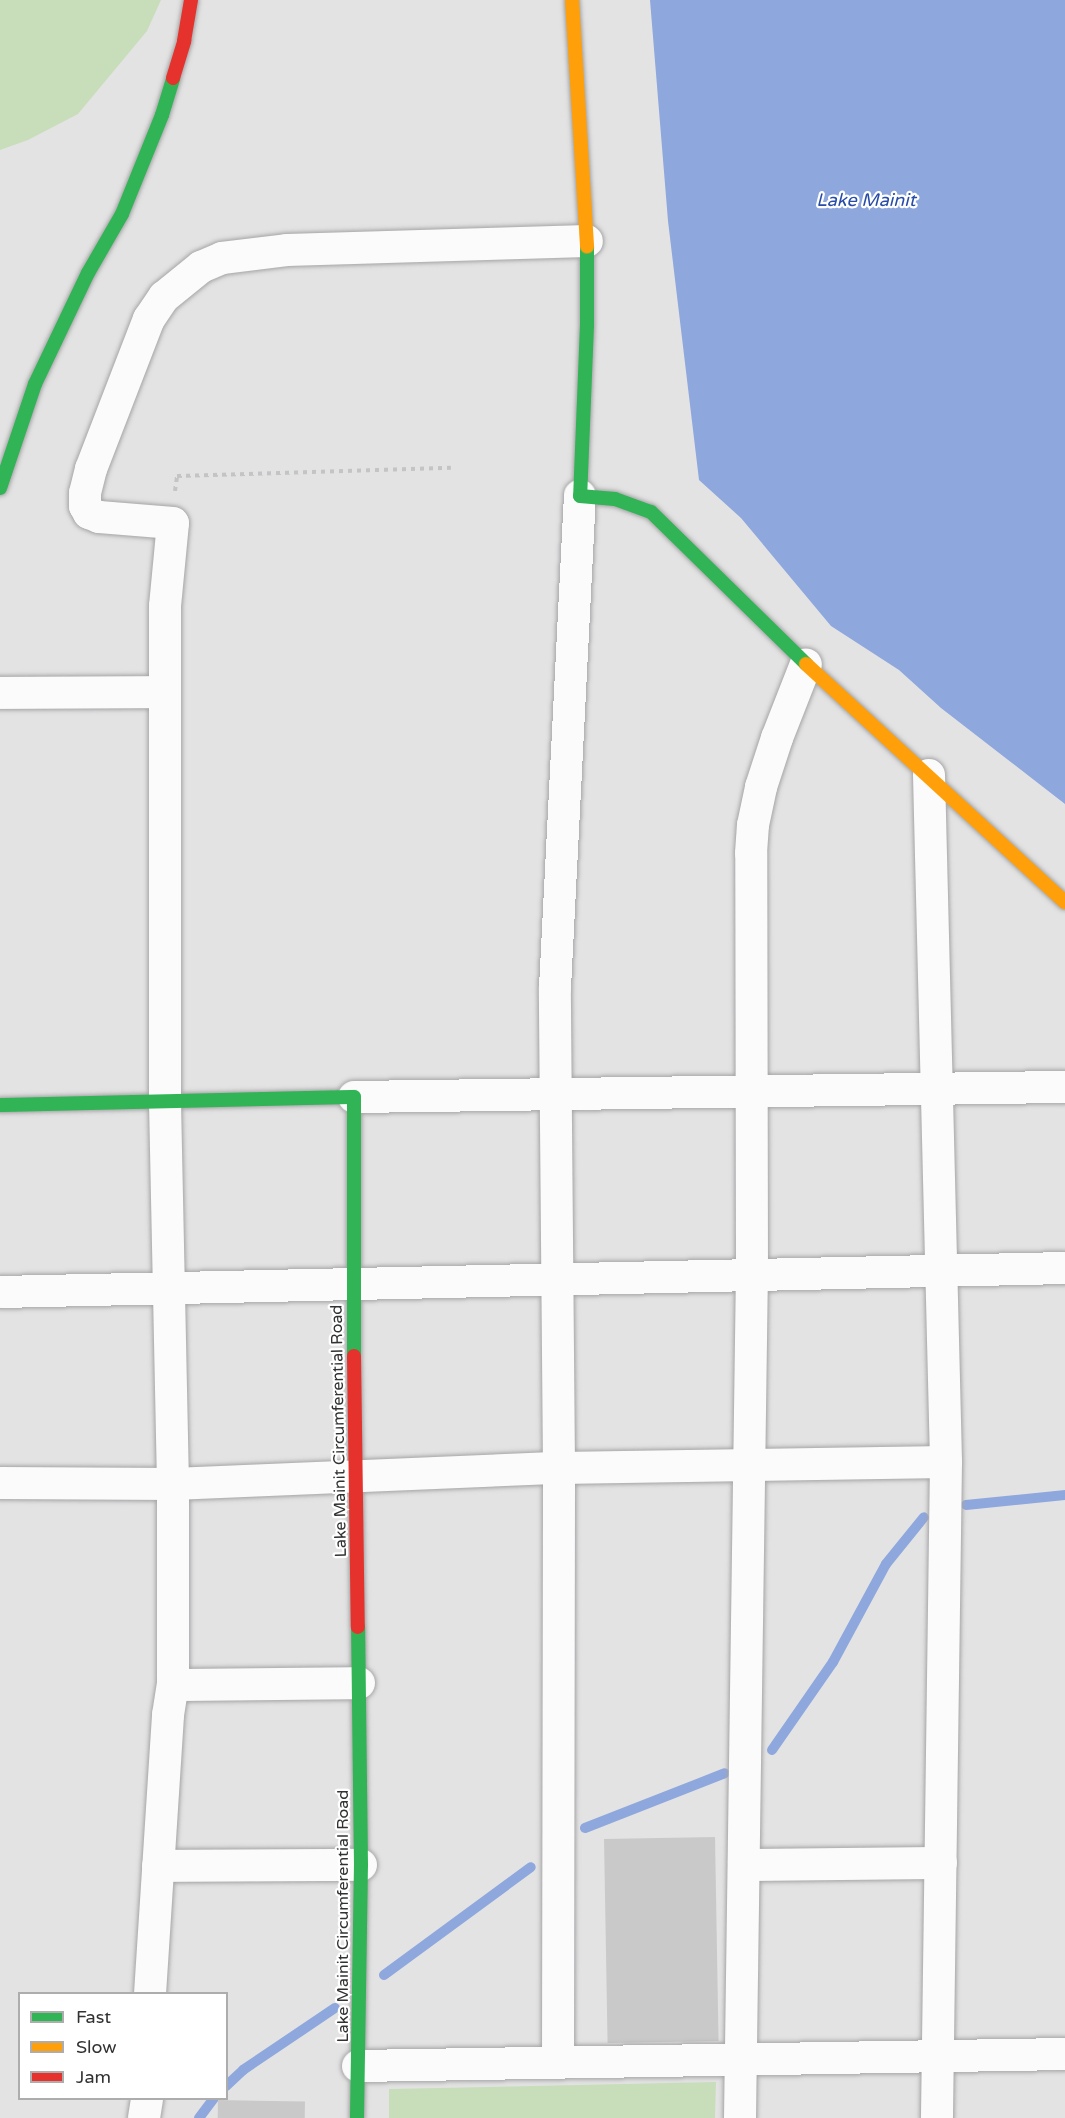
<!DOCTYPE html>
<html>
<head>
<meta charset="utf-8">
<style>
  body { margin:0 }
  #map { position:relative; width:1065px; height:2118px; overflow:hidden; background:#e3e3e4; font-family:"Varela Round",sans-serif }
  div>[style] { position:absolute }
  .green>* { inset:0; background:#c8debb }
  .water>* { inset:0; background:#8ea7dd }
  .stream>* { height:10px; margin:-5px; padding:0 5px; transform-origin:5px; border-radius:5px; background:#8ea7dd }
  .building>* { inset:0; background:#cac9c9; transform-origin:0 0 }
  .path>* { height:4px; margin-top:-2px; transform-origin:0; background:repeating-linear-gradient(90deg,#c3c4c5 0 4.5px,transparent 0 9px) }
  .roads { filter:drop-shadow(0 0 2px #a5a5a6) drop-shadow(0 0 2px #a5a5a6) }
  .street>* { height:32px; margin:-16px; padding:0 16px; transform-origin:16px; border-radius:16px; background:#fbfbfb }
  .fast>* { height:14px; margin:-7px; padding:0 7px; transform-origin:7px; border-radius:7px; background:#30b455 }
  .slow>* { height:14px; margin:-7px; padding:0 7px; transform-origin:7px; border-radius:7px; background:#ff9f0a }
  .jam>* { height:14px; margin:-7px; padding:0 7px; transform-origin:7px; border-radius:7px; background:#e5322d }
  span { translate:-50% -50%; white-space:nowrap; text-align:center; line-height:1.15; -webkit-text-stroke:4.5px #fff; paint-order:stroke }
  .street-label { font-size:16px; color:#313232 }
  .water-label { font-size:18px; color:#284da8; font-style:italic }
  .legend { position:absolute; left:18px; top:1992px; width:210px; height:108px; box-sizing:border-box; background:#fff; border:2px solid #adadad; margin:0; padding:8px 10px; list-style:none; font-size:18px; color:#313232 }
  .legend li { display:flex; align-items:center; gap:12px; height:30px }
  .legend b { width:30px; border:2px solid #adadad }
</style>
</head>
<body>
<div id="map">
  <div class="green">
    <i style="clip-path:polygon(0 0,161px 0,147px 31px,78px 114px,28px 140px,0 150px)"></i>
    <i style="clip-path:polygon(716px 2082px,715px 2118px,389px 2118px,389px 2089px)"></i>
  </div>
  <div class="water">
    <i style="clip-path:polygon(650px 0,1065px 0,1065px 804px,941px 708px,899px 670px,831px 626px,741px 518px,699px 480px,668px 221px)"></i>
  </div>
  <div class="stream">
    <i style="left:966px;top:1505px;width:100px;rotate:-5.8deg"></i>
    <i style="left:772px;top:1750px;width:107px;rotate:-55.3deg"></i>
    <i style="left:833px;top:1662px;width:111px;rotate:-61.6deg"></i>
    <i style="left:886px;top:1564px;width:60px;rotate:-51deg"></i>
    <i style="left:585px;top:1828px;width:150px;rotate:-21.4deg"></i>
    <i style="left:384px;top:1975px;width:182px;rotate:-36.3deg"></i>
    <i style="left:226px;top:2086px;width:23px;rotate:-43deg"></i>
    <i style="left:243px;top:2070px;width:111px;rotate:-34deg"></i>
    <i style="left:199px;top:2118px;width:25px;rotate:-53deg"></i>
  </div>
  <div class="building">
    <i style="left:715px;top:1837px;width:204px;height:111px;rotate:89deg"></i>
    <i style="left:218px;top:2100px;width:87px;height:18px;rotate:1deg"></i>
  </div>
  <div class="path">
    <i style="left:175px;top:491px;width:15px;rotate:-82deg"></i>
    <i style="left:177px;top:476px;width:274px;rotate:-1.7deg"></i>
  </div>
  <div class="roads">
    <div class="street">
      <i style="left:0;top:693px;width:165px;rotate:-0.3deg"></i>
      <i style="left:929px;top:775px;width:687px;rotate:88.58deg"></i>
      <i style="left:946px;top:1462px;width:656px;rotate:90.79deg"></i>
      <i style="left:354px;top:1097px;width:711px;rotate:-0.81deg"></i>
      <i style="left:0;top:1292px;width:1065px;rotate:-1.29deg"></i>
      <i style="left:0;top:1483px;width:173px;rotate:0.3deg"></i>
      <i style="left:173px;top:1484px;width:386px;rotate:-2.4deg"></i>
      <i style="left:559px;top:1468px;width:387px;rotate:-0.9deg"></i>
      <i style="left:173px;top:1685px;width:186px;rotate:-0.6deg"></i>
      <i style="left:744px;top:1865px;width:197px;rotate:-0.6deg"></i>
      <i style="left:158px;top:1866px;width:203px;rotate:-0.3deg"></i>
      <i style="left:150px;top:1994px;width:280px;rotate:-86.3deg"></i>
      <i style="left:168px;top:1715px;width:30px;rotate:-81deg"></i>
      <i style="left:173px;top:1685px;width:201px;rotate:-90deg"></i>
      <i style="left:173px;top:1484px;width:383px;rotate:-91.2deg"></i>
      <i style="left:165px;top:1101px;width:495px;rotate:-90deg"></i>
      <i style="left:165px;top:606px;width:83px;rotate:-84.5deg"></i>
      <i style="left:173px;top:523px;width:74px;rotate:-175.4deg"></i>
      <i style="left:99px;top:517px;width:11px;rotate:-158deg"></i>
      <i style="left:89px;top:513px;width:8px;rotate:-120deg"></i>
      <i style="left:85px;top:506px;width:13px;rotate:-90deg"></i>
      <i style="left:85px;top:493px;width:25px;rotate:-76deg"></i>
      <i style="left:91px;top:469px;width:161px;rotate:-68.9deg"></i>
      <i style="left:149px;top:319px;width:27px;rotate:-56deg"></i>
      <i style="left:164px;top:297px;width:48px;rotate:-39deg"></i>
      <i style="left:201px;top:267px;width:23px;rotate:-23deg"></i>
      <i style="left:222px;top:258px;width:65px;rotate:-7deg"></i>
      <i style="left:287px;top:250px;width:300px;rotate:-1.7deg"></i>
      <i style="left:558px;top:2063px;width:595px;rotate:-89.9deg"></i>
      <i style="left:559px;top:1468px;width:480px;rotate:-90.5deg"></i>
      <i style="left:555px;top:988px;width:493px;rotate:-87.1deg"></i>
      <i style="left:358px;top:2066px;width:707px;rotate:-0.97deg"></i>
      <i style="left:144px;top:2118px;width:20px;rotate:-81deg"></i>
      <i style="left:740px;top:2118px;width:844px;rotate:-89.19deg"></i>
      <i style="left:752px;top:1274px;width:421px;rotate:-90.1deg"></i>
      <i style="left:751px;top:853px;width:28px;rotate:-86deg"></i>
      <i style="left:753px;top:825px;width:39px;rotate:-78deg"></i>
      <i style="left:761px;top:787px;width:52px;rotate:-71.9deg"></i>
      <i style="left:777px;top:738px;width:79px;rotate:-68.6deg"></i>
    </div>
    <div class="fast">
      <i style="left:587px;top:247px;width:78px;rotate:90deg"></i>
      <i style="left:587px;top:325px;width:171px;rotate:92.3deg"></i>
      <i style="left:580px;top:496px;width:35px;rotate:5deg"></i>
      <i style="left:615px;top:499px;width:38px;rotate:20deg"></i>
      <i style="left:651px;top:512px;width:217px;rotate:44.4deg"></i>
      <i style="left:0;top:488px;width:110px;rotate:-71.4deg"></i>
      <i style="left:35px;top:384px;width:123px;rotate:-64.5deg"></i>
      <i style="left:88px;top:273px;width:68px;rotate:-60deg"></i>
      <i style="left:122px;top:214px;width:107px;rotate:-68deg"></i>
      <i style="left:162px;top:115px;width:39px;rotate:-73deg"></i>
      <i style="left:0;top:1105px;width:354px;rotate:-1.3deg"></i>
      <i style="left:354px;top:1097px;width:259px;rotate:90deg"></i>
      <i style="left:357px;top:2118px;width:253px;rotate:-89.1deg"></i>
      <i style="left:361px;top:1865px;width:238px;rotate:-90.7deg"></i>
    </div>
    <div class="slow">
      <i style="left:572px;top:0;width:247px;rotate:86.5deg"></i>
      <i style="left:806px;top:664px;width:352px;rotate:42.6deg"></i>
    </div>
    <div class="jam">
      <i style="left:173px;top:78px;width:39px;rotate:-73deg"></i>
      <i style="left:184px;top:41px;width:42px;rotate:-80.3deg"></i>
      <i style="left:354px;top:1356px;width:271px;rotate:89.2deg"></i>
    </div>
  </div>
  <div class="street-label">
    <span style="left:339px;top:1431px;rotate:-91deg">Lake Mainit Circumferential Road</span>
    <span style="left:343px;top:1916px;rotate:-90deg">Lake Mainit Circumferential Road</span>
  </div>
  <div class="water-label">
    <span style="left:866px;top:200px">Lake Mainit</span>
  </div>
  <ul class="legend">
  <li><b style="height:8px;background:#30b455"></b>Fast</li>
  <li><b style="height:8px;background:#ff9f0a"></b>Slow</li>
  <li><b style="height:8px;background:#e5322d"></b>Jam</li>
  </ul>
</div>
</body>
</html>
